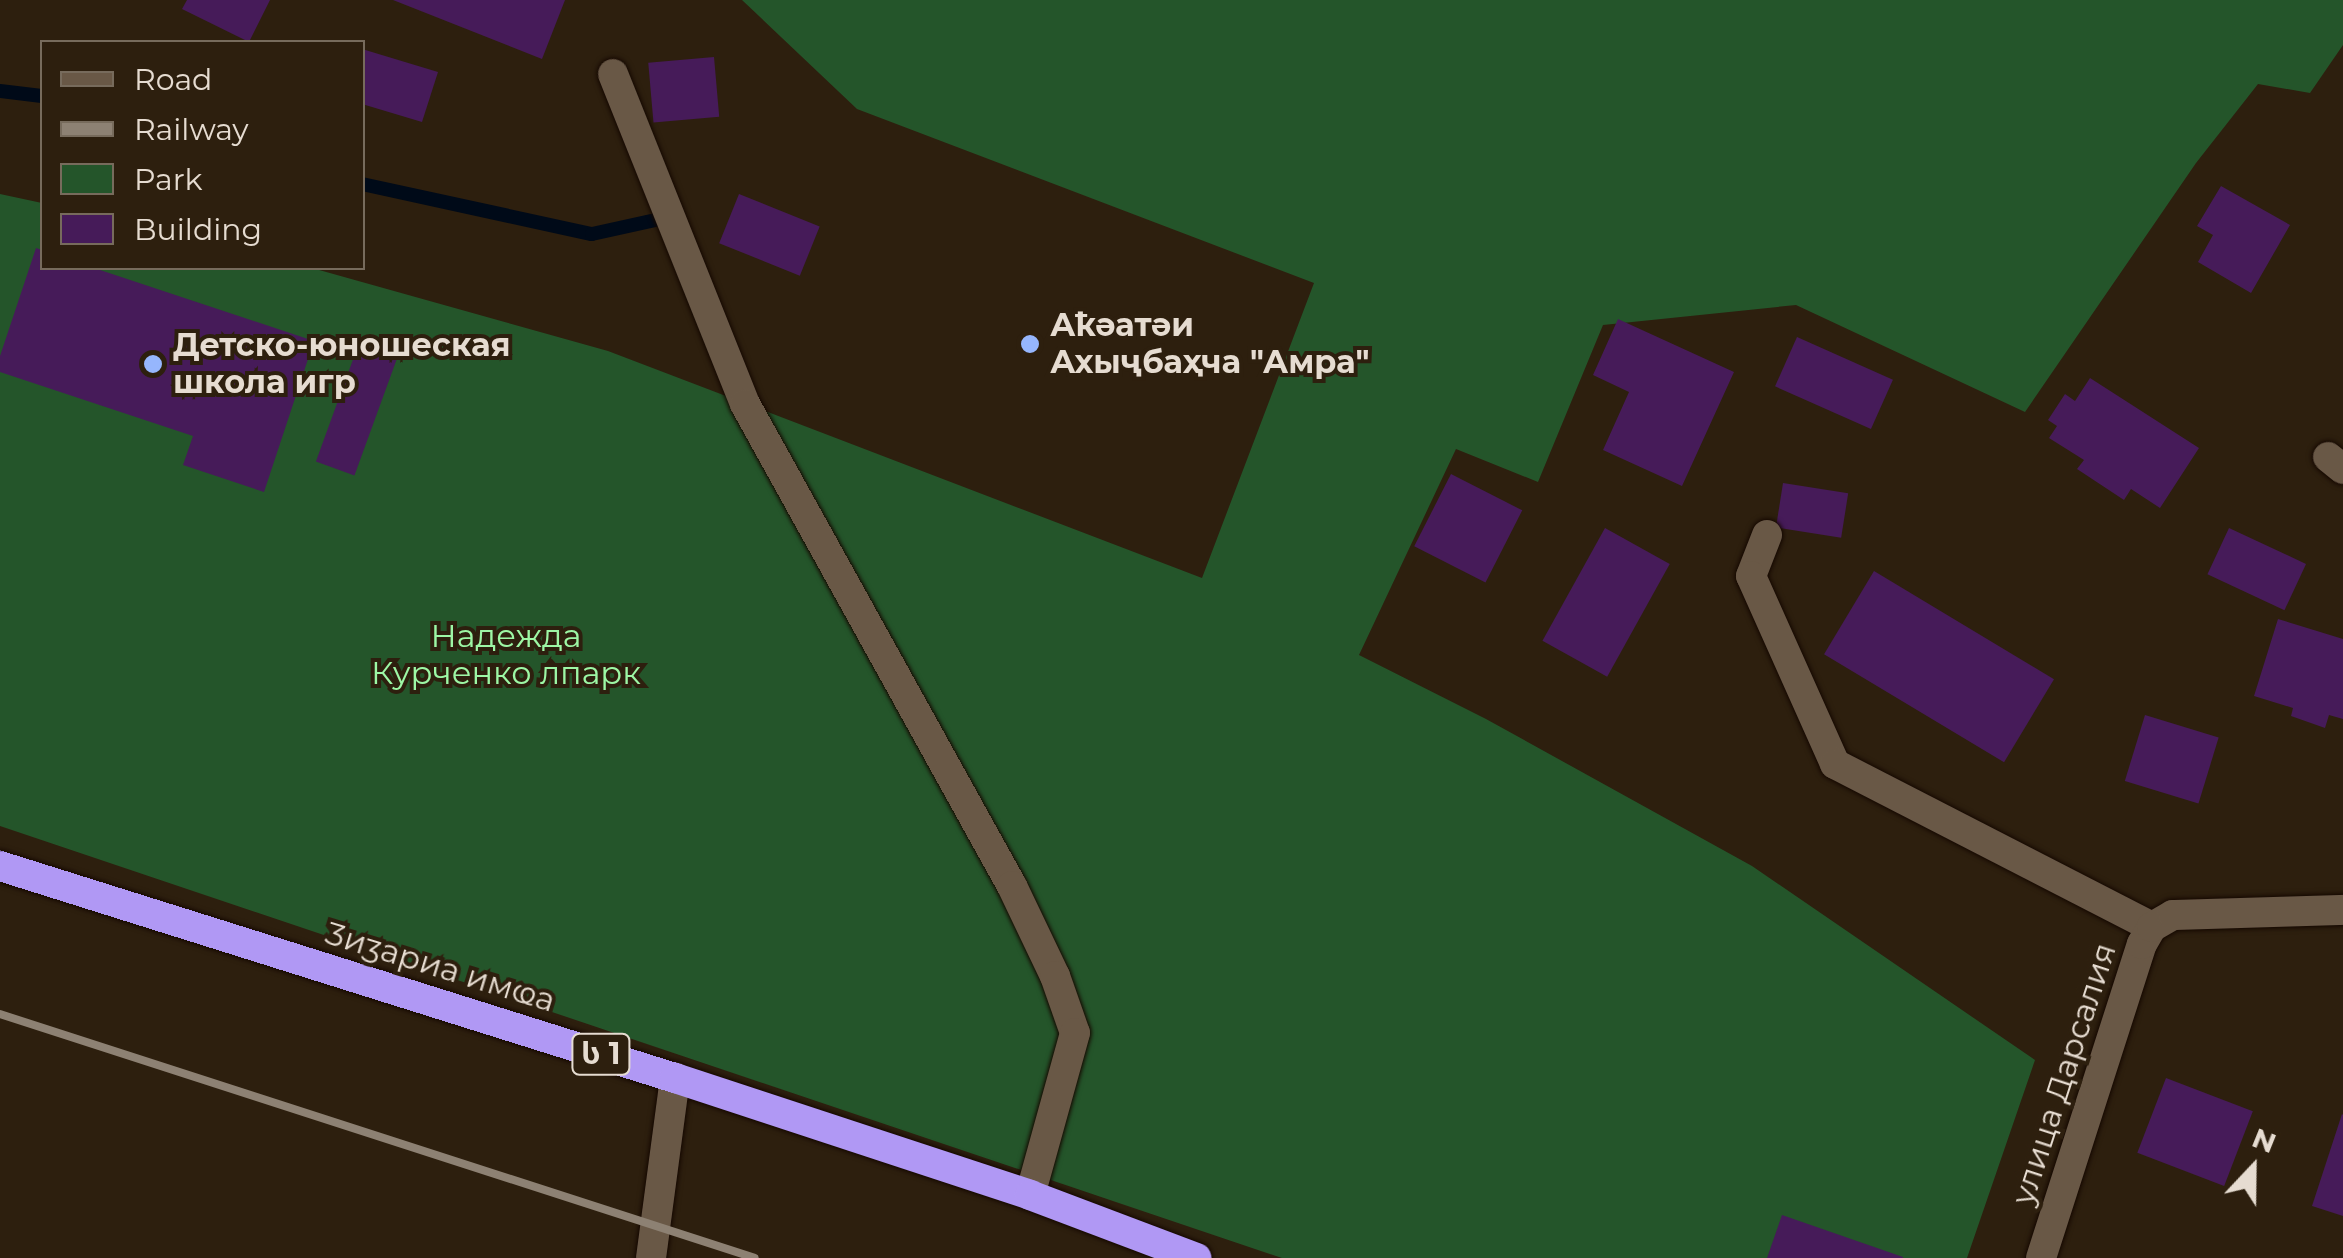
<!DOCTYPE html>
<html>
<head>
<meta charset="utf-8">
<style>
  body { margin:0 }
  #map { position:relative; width:2343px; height:1258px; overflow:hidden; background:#2d1f0e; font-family:Montserrat,"Noto Sans Georgian",sans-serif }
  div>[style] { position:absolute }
  .green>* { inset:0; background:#24552a }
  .stream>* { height:14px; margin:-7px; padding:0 7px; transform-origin:7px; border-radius:7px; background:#000a18 }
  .building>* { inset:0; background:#461b59; transform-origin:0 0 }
  .roads { filter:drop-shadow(0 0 2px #150800) drop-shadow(0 0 2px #150800) }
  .minor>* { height:30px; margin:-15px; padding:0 15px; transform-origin:15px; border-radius:15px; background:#695846 }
  .highway>* { height:30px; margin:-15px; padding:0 15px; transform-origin:15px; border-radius:15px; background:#b098f4 }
  .rail>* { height:8px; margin:-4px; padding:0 4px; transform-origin:4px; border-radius:4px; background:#8d8173 }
  .dots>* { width:28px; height:28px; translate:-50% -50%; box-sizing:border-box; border:5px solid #2d1f0e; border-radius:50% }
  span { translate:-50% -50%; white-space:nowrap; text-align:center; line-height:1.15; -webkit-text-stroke:8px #2d1f0e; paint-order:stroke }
  .shield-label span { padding:2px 8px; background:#2d1f0e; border:2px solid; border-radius:8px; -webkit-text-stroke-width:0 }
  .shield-label { font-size:30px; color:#e6dcd1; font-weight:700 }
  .poi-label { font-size:32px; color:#e6dcd1; font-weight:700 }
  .left { translate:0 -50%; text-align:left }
  .park-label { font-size:32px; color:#9df7a5 }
  .street-label { font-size:32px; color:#e6dcd1 }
  .legend { position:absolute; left:40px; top:40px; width:325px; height:230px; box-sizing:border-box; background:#2d1f0e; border:2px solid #776b5c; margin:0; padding:12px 18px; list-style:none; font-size:30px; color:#e6dcd1 }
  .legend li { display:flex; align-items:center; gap:20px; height:50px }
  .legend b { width:50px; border:2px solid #776b5c }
  .north { position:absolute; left:2203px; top:1118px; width:100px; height:100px; -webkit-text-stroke:8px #2d1f0e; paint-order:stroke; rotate:22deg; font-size:28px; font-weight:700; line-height:40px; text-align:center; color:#e6dcd1 }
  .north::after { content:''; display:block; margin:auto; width:35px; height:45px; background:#e6dcd1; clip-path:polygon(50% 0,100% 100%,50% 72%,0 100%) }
</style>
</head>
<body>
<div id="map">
  <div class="green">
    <i style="clip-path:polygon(742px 0,2343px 0,2343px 45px,2310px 93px,2258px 84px,2196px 163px,2025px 412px,1796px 305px,1603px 325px,1538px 482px,1456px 449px,1359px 655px,1486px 719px,1752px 866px,2035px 1060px,1967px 1258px,1282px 1258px,0 826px,0 194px,42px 203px,42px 268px,312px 268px,608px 351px,1202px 578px,1314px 283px,857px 109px)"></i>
  </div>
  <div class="stream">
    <i style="left:0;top:91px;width:42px;rotate:6.8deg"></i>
    <i style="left:362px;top:184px;width:235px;rotate:12.3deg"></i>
    <i style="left:592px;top:234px;width:79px;rotate:-12.4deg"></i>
  </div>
  <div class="building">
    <i style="clip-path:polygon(187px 0,270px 0,249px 42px,182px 9px)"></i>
    <i style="clip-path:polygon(393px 0,565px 0,542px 59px)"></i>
    <i style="clip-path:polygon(362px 49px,438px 72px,422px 122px,362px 104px)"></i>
    <i style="left:714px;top:57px;width:60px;height:66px;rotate:85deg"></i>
    <i style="clip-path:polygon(2221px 186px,2290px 225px,2251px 293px,2198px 262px,2213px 235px,2197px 226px)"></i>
    <i style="left:739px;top:194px;width:87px;height:53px;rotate:22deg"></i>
    <i style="clip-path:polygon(36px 248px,42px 250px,42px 268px,94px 268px,314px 341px,264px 492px,183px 465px,193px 436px,0 372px,0 356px)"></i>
    <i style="clip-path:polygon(1618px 319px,1734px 372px,1682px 486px,1603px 450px,1629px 392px,1593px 375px)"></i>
    <i style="left:1797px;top:337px;width:105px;height:54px;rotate:24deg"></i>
    <i style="left:359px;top:343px;width:41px;height:126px;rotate:20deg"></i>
    <i style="clip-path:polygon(2090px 378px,2199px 448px,2160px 508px,2131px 489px,2124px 500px,2077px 469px,2084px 460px,2049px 438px,2057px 426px,2048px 420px,2065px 394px,2075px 401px)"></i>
    <i style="left:1451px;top:474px;width:80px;height:81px;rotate:27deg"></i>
    <i style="left:1783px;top:483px;width:66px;height:45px;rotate:9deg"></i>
    <i style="left:1605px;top:528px;width:74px;height:129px;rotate:29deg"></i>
    <i style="left:2229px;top:528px;width:85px;height:51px;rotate:25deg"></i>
    <i style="left:1874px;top:571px;width:210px;height:97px;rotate:31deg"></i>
    <i style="clip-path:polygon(2278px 619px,2343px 639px,2343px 719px,2329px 715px,2325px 728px,2291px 716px,2293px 708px,2254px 696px)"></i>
    <i style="left:2145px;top:715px;width:77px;height:69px;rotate:17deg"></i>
    <i style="left:2166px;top:1078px;width:93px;height:80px;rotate:21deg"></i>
    <i style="clip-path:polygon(2342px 1114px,2343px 1115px,2343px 1216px,2312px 1206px)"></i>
    <i style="clip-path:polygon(1782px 1215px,1903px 1257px,1903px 1258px,1767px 1258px)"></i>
  </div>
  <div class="roads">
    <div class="minor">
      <i style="left:613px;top:74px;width:355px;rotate:68.2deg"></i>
      <i style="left:745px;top:404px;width:551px;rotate:61.02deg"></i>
      <i style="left:1012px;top:886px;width:100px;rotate:64.5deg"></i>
      <i style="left:1055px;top:976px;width:60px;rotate:70.7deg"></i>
      <i style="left:1075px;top:1033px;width:168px;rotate:105.5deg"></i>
      <i style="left:2328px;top:457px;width:19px;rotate:39deg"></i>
      <i style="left:1767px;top:535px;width:44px;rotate:111.3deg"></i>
      <i style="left:1751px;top:576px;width:206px;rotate:65.9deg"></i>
      <i style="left:1835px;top:764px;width:356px;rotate:27.2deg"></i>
      <i style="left:651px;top:1258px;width:182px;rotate:-82.4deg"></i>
      <i style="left:2041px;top:1258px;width:330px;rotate:-72.2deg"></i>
      <i style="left:2142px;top:944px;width:20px;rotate:-60deg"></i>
      <i style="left:2152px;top:927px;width:24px;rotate:-30deg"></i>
      <i style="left:2173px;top:915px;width:170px;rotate:-1.7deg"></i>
    </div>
    <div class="highway">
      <i style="left:0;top:866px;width:708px;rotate:17.44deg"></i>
      <i style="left:675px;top:1078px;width:374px;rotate:18.2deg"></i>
      <i style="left:1030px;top:1195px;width:178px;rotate:20.7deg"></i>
    </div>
  </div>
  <div class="rail">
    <i style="left:0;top:1014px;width:793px;rotate:17.91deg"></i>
  </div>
  <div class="dots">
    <i style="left:1030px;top:344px;background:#96b6fd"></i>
    <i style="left:153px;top:364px;background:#96b6fd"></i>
  </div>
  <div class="shield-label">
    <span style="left:601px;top:1054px">ს 1</span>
  </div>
  <div class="poi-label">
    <span class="left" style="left:1050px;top:344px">Аҟәатәи<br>Ахыҷбаҳча "Амра"</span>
    <span class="left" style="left:173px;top:364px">Детско-юношеская<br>школа игр</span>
  </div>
  <div class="park-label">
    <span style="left:506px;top:655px">Надежда<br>Курченко лпарк</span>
  </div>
  <div class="street-label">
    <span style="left:440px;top:967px;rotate:17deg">Ӡиӡариа имҩа</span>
    <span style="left:2064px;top:1074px;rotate:-72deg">улица Дарсалия</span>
  </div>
  <ul class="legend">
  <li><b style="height:12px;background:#695846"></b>Road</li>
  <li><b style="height:12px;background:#8d8173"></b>Railway</li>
  <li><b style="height:28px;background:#24552a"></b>Park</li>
  <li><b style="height:28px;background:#461b59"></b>Building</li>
  </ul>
  <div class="north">N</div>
</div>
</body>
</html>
